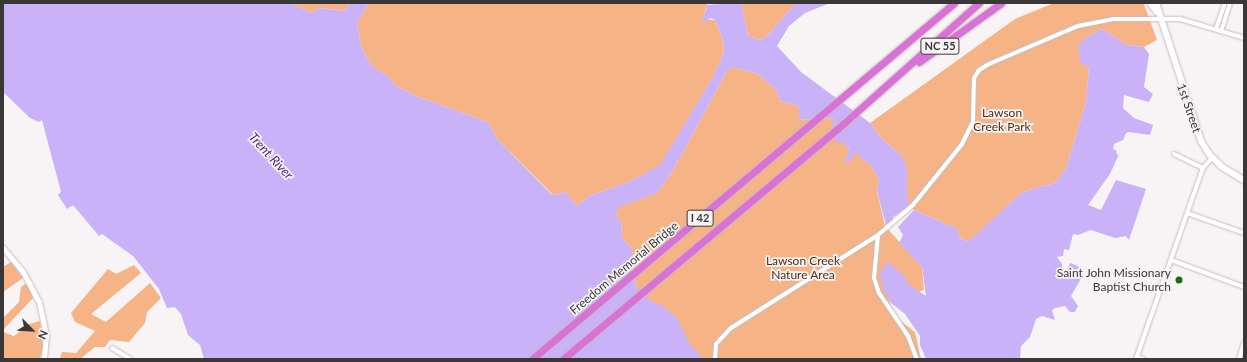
<!DOCTYPE html>
<html>
<head>
<meta charset="utf-8">
<style>
  body { margin:0 }
  #map { position:relative; width:1247px; height:362px; overflow:hidden; background:#f8f3f4; font-family:Lato,sans-serif }
  div>[style] { position:absolute }
  .green>* { inset:0; background:#f6b386 }
  .water>* { inset:0; background:#c9b2f7 }
  .roads { filter:drop-shadow(0 0 1px #c3bec0) drop-shadow(0 0 1px #c3bec0) }
  .minor>* { height:4px; margin:-2px; padding:0 2px; transform-origin:2px; border-radius:2px; background:#fff }
  .tertiary>* { height:5px; margin:-2.5px; padding:0 2.5px; transform-origin:2.5px; border-radius:2.5px; background:#fff }
  .secondary>* { height:6px; margin:-3px; padding:0 3px; transform-origin:3px; border-radius:3px; background:#fff }
  .motorway>* { height:7px; margin:-3.5px; padding:0 3.5px; transform-origin:3.5px; border-radius:3.5px; background:#d971d6 }
  .dots>* { width:11px; height:11px; translate:-50% -50%; box-sizing:border-box; border:2px solid #f8f3f4; border-radius:50% }
  span { translate:-50% -50%; white-space:nowrap; text-align:center; line-height:1.15; -webkit-text-stroke:3.5px #f8f3f4; paint-order:stroke }
  .shield-label span { padding:1px 3px; background:#f8f3f4; border:1px solid; border-radius:3px; -webkit-text-stroke-width:0 }
  .shield-label { font-size:11px; color:#393738; font-weight:700 }
  .street-label { font-size:12px; color:#393738 }
  .park-label { font-size:12px; color:#4f2d15 }
  .poi-label { font-size:12px; color:#393738 }
  .right { translate:-100% -50%; text-align:right }
  .water-label { font-size:13px; color:#532889; font-style:italic }
  .frame { position:absolute; inset:0; border:4px solid #393738; pointer-events:none }
  .north { position:absolute; left:12px; top:310px; width:40px; height:40px; -webkit-text-stroke:3px #f8f3f4; paint-order:stroke; rotate:114deg; font-size:11px; font-weight:700; line-height:16px; text-align:center; color:#393738 }
  .north::after { content:''; display:block; margin:auto; width:14px; height:18px; background:#393738; clip-path:polygon(50% 0,100% 100%,50% 72%,0 100%) }
</style>
</head>
<body>
<div id="map">
  <div class="green">
    <i style="clip-path:polygon(290px 3px,351px 3px,344px 11px,319px 8px,312px 13px)"></i>
    <i style="clip-path:polygon(369px 3px,710px 3px,706px 5px,707px 7px,702px 19px,715px 20px,723px 40px,724px 52px,713px 77px,660px 166px,631px 181px,589px 196px,577px 206px,565px 192px,553px 195px,497px 139px,488px 122px,418px 97px,396px 86px,386px 75px,371px 65px,361px 47px,357px 22px)"></i>
    <i style="clip-path:polygon(741px 3px,800px 3px,792px 7px,768px 35px,760px 40px,748px 36px)"></i>
    <i style="clip-path:polygon(1054px 3px,1144px 4px,1157px 40px,1144px 47px,1127px 45px,1102px 29px,1085px 38px,1089px 67px,1086px 103px,1066px 168px,1055px 183px,1022px 192px,973px 238px,969px 241px,961px 239px,956px 228px,914px 210px,907px 203px,901px 155px,882px 139px,870px 123px,1015px 19px)"></i>
    <i style="clip-path:polygon(733px 67px,758px 74px,776px 90px,780px 101px,797px 105px,799px 110px,799px 120px,829px 118px,834px 120px,840px 142px,845px 142px,853px 157px,853px 154px,860px 154px,860px 158px,871px 165px,879px 180px,877px 191px,885px 226px,922px 267px,924px 290px,914px 293px,894px 290px,889px 299px,893px 315px,915px 332px,921px 359px,689px 359px,636px 287px,630px 264px,633px 250px,622px 238px,621px 222px,616px 216px,618px 207px,657px 193px,672px 172px,727px 71px)"></i>
    <i style="clip-path:polygon(11px 262px,23px 278px,3px 292px,3px 267px)"></i>
    <i style="clip-path:polygon(134px 265px,141px 273px,91px 314px,106px 322px,150px 283px,161px 298px,147px 312px,145px 323px,129px 342px,110px 340px,105px 347px,95px 347px,80px 359px,60px 359px,62px 352px,76px 353px,95px 331px,75px 322px,71px 313px,108px 269px,116px 274px)"></i>
    <i style="clip-path:polygon(27px 283px,33px 298px,3px 330px,3px 318px,19px 302px,21px 287px)"></i>
    <i style="clip-path:polygon(40px 321px,43px 346px,40px 359px,3px 359px,3px 332px,14px 336px,29px 324px)"></i>
  </div>
  <div class="water">
    <i style="clip-path:polygon(3px 3px,290px 3px,312px 13px,319px 8px,344px 11px,351px 3px,369px 3px,357px 22px,361px 47px,371px 65px,386px 75px,396px 86px,418px 97px,488px 122px,497px 139px,552px 195px,565px 192px,577px 206px,589px 196px,631px 181px,660px 165px,713px 77px,724px 52px,723px 40px,715px 20px,710px 18px,704px 23px,702px 19px,707px 8px,705px 5px,741px 3px,748px 36px,760px 40px,768px 35px,792px 7px,799px 3px,830px 3px,805px 13px,789px 26px,777px 46px,801px 72px,870px 123px,882px 139px,901px 155px,907px 168px,907px 194px,909px 206px,893px 217px,893px 222px,886px 225px,877px 191px,879px 180px,871px 165px,860px 158px,860px 154px,854px 154px,852px 160px,847px 163px,845px 161px,849px 148px,844px 147px,845px 142px,836px 143px,832px 126px,834px 120px,829px 118px,799px 120px,799px 110px,797px 105px,780px 101px,776px 90px,758px 74px,733px 67px,727px 71px,672px 172px,657px 193px,619px 207px,616px 215px,621px 222px,622px 238px,633px 250px,630px 264px,636px 287px,652px 302px,660px 304px,676px 317px,691px 346px,704px 359px,204px 359px,200px 345px,188px 335px,181px 314px,175px 307px,167px 308px,159px 289px,133px 256px,102px 234px,99px 236px,73px 205px,67px 209px,58px 195px,61px 192px,42px 120px,39px 122px,30px 118px,3px 92px)"></i>
    <i style="clip-path:polygon(1102px 29px,1127px 45px,1144px 47px,1149px 54px,1144px 87px,1153px 94px,1149px 102px,1124px 95px,1123px 108px,1134px 118px,1153px 125px,1150px 135px,1129px 132px,1126px 133px,1123px 140px,1114px 144px,1113px 149px,1116px 150px,1117px 155px,1119px 154px,1110px 174px,1088px 205px,1101px 210px,1116px 180px,1146px 189px,1129px 240px,1126px 236px,1115px 238px,1091px 230px,1078px 235px,1073px 234px,1069px 250px,1064px 249px,1063px 256px,1057px 257px,1062px 264px,1062px 272px,1067px 270px,1070px 263px,1078px 266px,1083px 275px,1071px 296px,1078px 306px,1075px 312px,1070px 312px,1065px 306px,1055px 308px,1052px 310px,1055px 320px,1042px 316px,1036px 319px,1030px 337px,1021px 346px,1020px 359px,926px 359px,920px 345px,920px 336px,905px 314px,891px 303px,883px 289px,880px 274px,887px 261px,904px 276px,908px 284px,926px 296px,922px 267px,899px 243px,903px 235px,898px 227px,914px 210px,956px 228px,961px 239px,969px 241px,1022px 192px,1055px 183px,1066px 168px,1086px 103px,1089px 67px,1080px 63px,1078px 45px,1085px 38px)"></i>
  </div>
  <div class="roads">
    <div class="minor">
      <i style="left:1216px;top:29px;width:28px;rotate:-71deg"></i>
      <i style="left:1221px;top:31px;width:29px;rotate:-72deg"></i>
      <i style="left:1174px;top:154px;width:32px;rotate:26deg"></i>
      <i style="left:1187px;top:213px;width:60px;rotate:19.3deg"></i>
      <i style="left:878px;top:235px;width:46px;rotate:-40.6deg"></i>
      <i style="left:913px;top:205px;width:78px;rotate:-51.2deg"></i>
      <i style="left:962px;top:144px;width:25px;rotate:-64deg"></i>
      <i style="left:973px;top:121px;width:43px;rotate:-88.7deg"></i>
      <i style="left:974px;top:78px;width:9px;rotate:-58deg"></i>
      <i style="left:979px;top:70px;width:12px;rotate:-31deg"></i>
      <i style="left:989px;top:64px;width:97px;rotate:-23.1deg"></i>
      <i style="left:1078px;top:26px;width:36px;rotate:-11deg"></i>
      <i style="left:1113px;top:19px;width:67px"></i>
      <i style="left:1180px;top:19px;width:67px;rotate:16.5deg"></i>
      <i style="left:1171px;top:260px;width:78px;rotate:20.3deg"></i>
      <i style="left:112px;top:348px;width:21px;rotate:31deg"></i>
      <i style="left:1137px;top:357px;width:6px;rotate:18deg"></i>
      <i style="left:715px;top:359px;width:15px;rotate:-86deg"></i>
      <i style="left:716px;top:344px;width:22px;rotate:-47deg"></i>
      <i style="left:731px;top:328px;width:174px;rotate:-32.3deg"></i>
      <i style="left:878px;top:235px;width:43px;rotate:95.3deg"></i>
      <i style="left:874px;top:278px;width:16px;rotate:72deg"></i>
      <i style="left:879px;top:293px;width:52px;rotate:56deg"></i>
      <i style="left:908px;top:336px;width:25px;rotate:69deg"></i>
      <i style="left:1136px;top:359px;width:202px;rotate:-70.7deg"></i>
      <i style="left:1203px;top:168px;width:13px;rotate:-48deg"></i>
      <i style="left:1239px;top:359px;width:17px;rotate:-73deg"></i>
    </div>
    <div class="tertiary">
      <i style="left:3px;top:248px;width:31px;rotate:50deg"></i>
      <i style="left:23px;top:272px;width:34px;rotate:62deg"></i>
      <i style="left:39px;top:302px;width:34px;rotate:78deg"></i>
      <i style="left:46px;top:335px;width:24px;rotate:95deg"></i>
    </div>
    <div class="secondary">
      <i style="left:1150px;top:3px;width:11px;rotate:52deg"></i>
      <i style="left:1156px;top:3px;width:145px;rotate:71.9deg"></i>
      <i style="left:1201px;top:141px;width:15px;rotate:58deg"></i>
      <i style="left:1209px;top:154px;width:18px;rotate:45deg"></i>
      <i style="left:1222px;top:167px;width:26px;rotate:31deg"></i>
    </div>
    <div class="motorway">
      <i style="left:919px;top:62px;width:101px;rotate:-35.7deg"></i>
      <i style="left:532px;top:359px;width:552px;rotate:-40.15deg"></i>
      <i style="left:563px;top:359px;width:366px;rotate:-40deg"></i>
      <i style="left:843px;top:124px;width:182px;rotate:-41.7deg"></i>
    </div>
  </div>
  <div class="dots">
    <i style="left:1179px;top:280px;background:#186b11"></i>
  </div>
  <div class="shield-label">
    <span style="left:940px;top:46px">NC 55</span>
    <span style="left:700px;top:218px">I 42</span>
  </div>
  <div class="street-label">
    <span style="left:1189px;top:108px;rotate:71deg">1st Street</span>
    <span style="left:624px;top:268px;rotate:-40deg">Freedom Memorial Bridge</span>
  </div>
  <div class="park-label">
    <span style="left:1002px;top:120px">Lawson<br>Creek Park</span>
    <span style="left:803px;top:268px">Lawson Creek<br>Nature Area</span>
  </div>
  <div class="poi-label">
    <span class="right" style="left:1171px;top:280px">Saint John Missionary<br>Baptist Church</span>
  </div>
  <div class="water-label">
    <span style="left:271px;top:156px;rotate:47deg">Trent River</span>
  </div>
  <div class="frame"></div>
  <div class="north">N</div>
</div>
</body>
</html>
